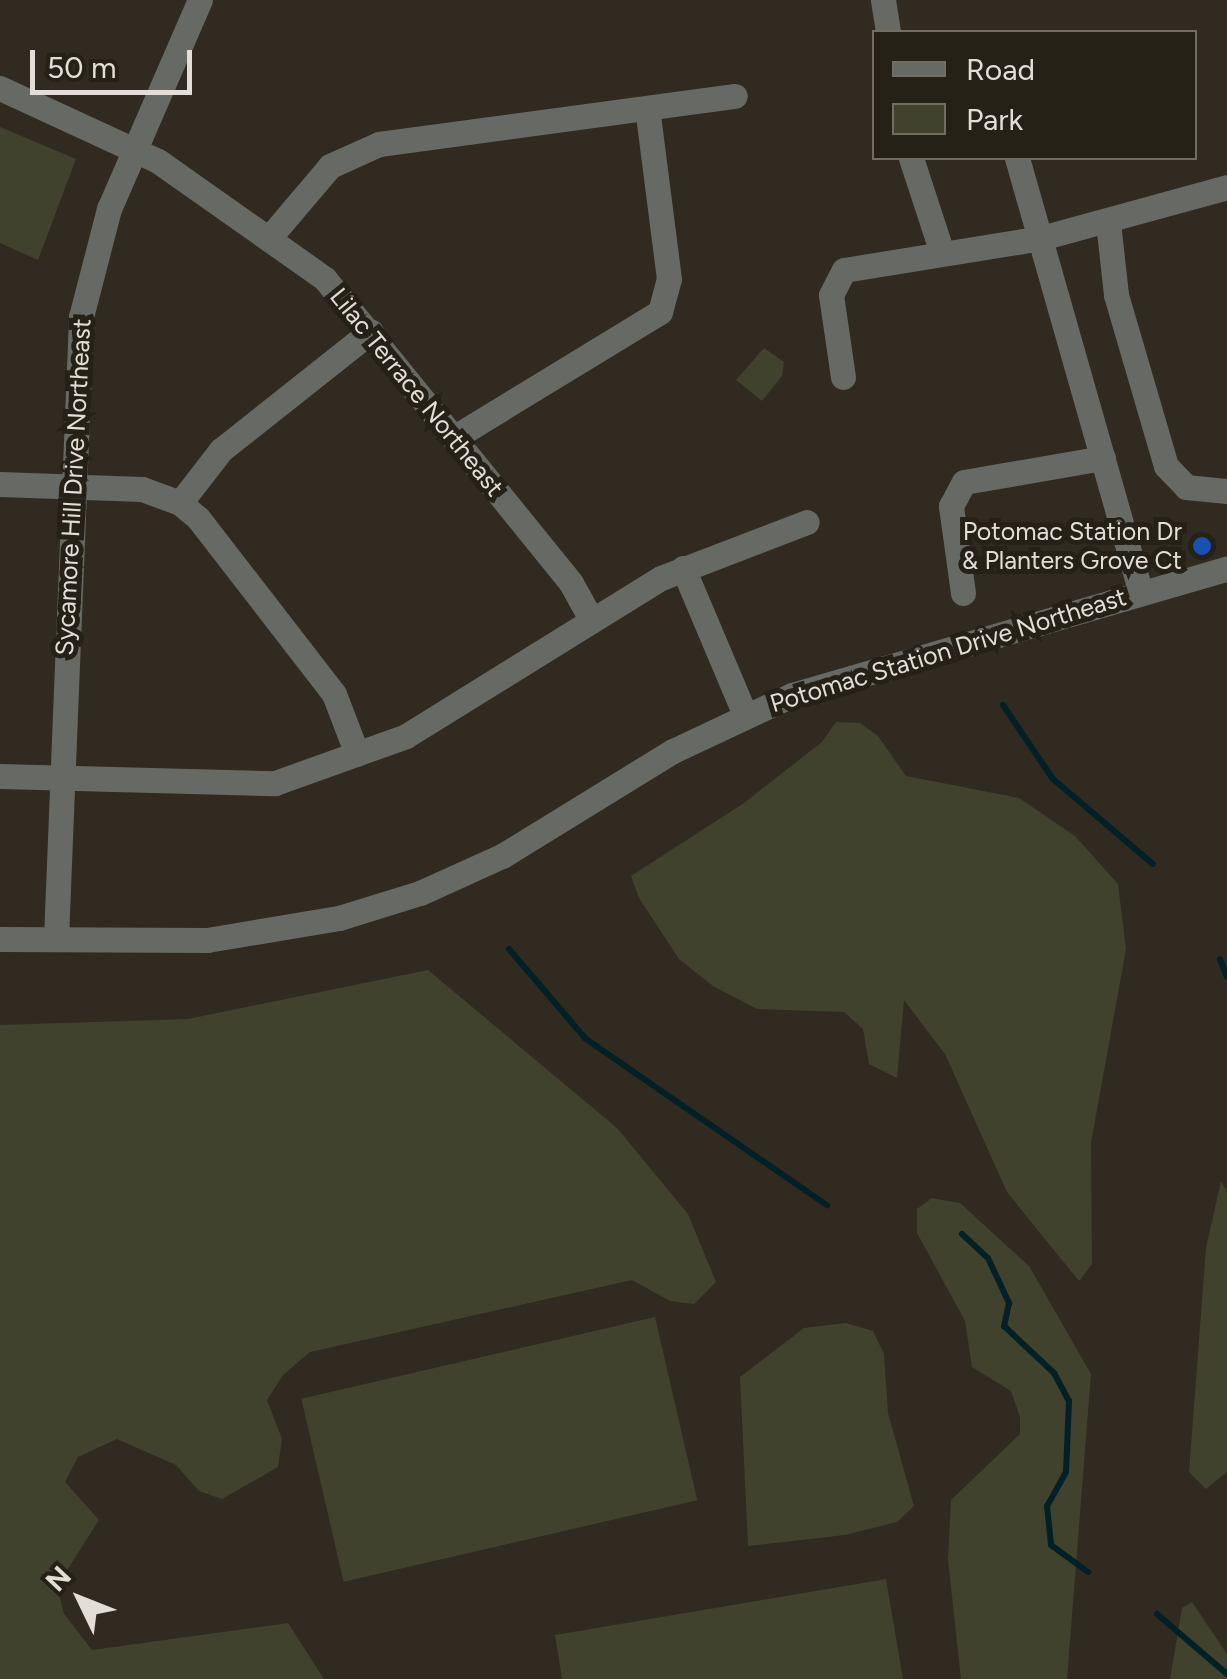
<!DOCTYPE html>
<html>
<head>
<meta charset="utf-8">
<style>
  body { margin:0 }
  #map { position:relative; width:1227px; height:1679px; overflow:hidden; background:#302a20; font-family:Figtree,sans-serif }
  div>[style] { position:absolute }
  .green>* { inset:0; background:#40422e; transform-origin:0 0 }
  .stream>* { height:6px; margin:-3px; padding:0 3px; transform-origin:3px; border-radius:3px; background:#032026 }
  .minor>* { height:25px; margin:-12.5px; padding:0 12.5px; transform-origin:12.5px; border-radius:12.5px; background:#666964 }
  .dots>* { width:28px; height:28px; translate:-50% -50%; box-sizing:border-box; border:5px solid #262116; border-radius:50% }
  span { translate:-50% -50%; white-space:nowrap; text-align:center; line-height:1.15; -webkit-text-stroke:10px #262116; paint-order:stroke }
  .street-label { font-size:25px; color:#e2ded7 }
  .poi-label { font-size:25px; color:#e2ded7 }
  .right { translate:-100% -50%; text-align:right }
  .legend { position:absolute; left:872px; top:30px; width:325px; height:130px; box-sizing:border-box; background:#262116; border:2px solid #716d63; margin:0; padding:12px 18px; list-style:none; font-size:30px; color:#e2ded7 }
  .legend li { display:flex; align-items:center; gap:20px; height:50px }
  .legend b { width:50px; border:2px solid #716d63 }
  .north { position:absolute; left:30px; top:1549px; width:100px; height:100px; -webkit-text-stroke:8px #262116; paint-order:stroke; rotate:313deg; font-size:28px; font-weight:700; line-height:40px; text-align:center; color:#e2ded7 }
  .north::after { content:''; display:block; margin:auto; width:35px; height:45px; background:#e2ded7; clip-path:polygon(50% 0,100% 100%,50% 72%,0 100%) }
  .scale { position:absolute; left:30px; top:50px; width:162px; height:45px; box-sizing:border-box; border:5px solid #e2ded7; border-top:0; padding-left:12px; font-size:30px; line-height:35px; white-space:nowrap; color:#e2ded7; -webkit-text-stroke:8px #262116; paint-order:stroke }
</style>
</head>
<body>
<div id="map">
  <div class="green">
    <i style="clip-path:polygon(0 127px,76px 159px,38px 260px,0 243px)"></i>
    <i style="clip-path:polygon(764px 348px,784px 362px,782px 376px,762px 401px,736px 380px)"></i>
    <i style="clip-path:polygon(836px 722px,860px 723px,878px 736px,906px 776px,1019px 798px,1075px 836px,1118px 884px,1126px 949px,1091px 1143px,1092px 1264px,1079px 1281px,1007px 1192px,945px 1054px,904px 1000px,897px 1078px,869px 1064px,863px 1029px,844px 1012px,757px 1009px,713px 986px,679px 959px,639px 898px,631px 876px,744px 803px,822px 742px)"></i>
    <i style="clip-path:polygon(428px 970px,617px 1128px,688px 1214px,716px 1282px,694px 1304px,670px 1301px,632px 1280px,310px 1352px,283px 1375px,267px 1400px,282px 1439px,278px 1467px,222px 1499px,199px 1491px,176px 1465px,117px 1439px,78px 1457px,65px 1482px,99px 1520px,57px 1586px,64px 1614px,92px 1650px,288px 1623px,324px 1679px,0 1679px,0 1025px,188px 1019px)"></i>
    <i style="clip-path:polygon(1221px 1181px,1227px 1192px,1227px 1472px,1206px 1489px,1189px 1472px,1206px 1248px)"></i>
    <i style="clip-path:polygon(932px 1198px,960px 1203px,1029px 1266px,1091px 1374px,1067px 1679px,961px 1679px,948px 1560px,951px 1500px,1020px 1434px,1020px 1417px,1011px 1391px,972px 1367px,965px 1321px,917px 1233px,917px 1209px)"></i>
    <i style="left:655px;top:1317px;width:188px;height:363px;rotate:77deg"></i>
    <i style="clip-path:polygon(846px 1323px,873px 1331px,884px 1354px,888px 1413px,914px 1506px,897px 1522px,845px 1535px,748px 1546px,740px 1377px,804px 1328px)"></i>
    <i style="clip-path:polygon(886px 1579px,903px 1679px,562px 1679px,555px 1635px)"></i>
    <i style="clip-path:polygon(1192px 1602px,1227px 1654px,1227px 1679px,1170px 1679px,1182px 1608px)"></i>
  </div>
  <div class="stream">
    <i style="left:1003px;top:705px;width:89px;rotate:56deg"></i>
    <i style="left:1053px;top:779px;width:131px;rotate:40.4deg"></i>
    <i style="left:509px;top:949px;width:118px;rotate:49.5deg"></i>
    <i style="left:586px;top:1039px;width:293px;rotate:34.6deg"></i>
    <i style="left:1220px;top:959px;width:19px;rotate:69deg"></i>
    <i style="left:962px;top:1234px;width:35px;rotate:43deg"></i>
    <i style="left:988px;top:1258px;width:50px;rotate:65deg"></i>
    <i style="left:1009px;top:1303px;width:24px;rotate:102deg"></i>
    <i style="left:1004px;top:1326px;width:69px;rotate:43.2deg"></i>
    <i style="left:1054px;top:1373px;width:32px;rotate:62deg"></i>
    <i style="left:1069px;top:1401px;width:71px;rotate:92.4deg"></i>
    <i style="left:1066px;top:1472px;width:39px;rotate:119deg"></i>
    <i style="left:1047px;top:1506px;width:39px;rotate:84deg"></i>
    <i style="left:1051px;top:1545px;width:46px;rotate:36.1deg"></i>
    <i style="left:1157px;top:1614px;width:92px;rotate:40.6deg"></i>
  </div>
  <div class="minor">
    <i style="left:883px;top:0;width:32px;rotate:81deg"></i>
    <i style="left:0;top:88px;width:174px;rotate:24.8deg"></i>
    <i style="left:158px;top:161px;width:204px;rotate:35.2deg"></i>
    <i style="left:325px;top:279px;width:391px;rotate:51deg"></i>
    <i style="left:571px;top:583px;width:39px;rotate:61deg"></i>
    <i style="left:911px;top:158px;width:100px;rotate:71.9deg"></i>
    <i style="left:1017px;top:158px;width:449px;rotate:74.1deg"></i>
    <i style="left:1108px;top:222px;width:73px;rotate:83.7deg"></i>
    <i style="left:1116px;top:295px;width:178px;rotate:73.7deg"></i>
    <i style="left:1166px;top:466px;width:29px;rotate:46deg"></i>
    <i style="left:1186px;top:487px;width:41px;rotate:5.6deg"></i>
    <i style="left:269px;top:238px;width:94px;rotate:-49.7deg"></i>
    <i style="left:330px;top:166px;width:54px;rotate:-24.2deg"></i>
    <i style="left:379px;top:144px;width:359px;rotate:-7.7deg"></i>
    <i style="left:843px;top:377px;width:83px;rotate:-98.3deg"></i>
    <i style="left:831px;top:295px;width:28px;rotate:-63deg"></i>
    <i style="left:844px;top:270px;width:200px;rotate:-9.2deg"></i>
    <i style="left:1041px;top:238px;width:193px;rotate:-15.3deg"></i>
    <i style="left:455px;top:437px;width:240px;rotate:-31.4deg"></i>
    <i style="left:660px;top:312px;width:34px;rotate:-75deg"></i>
    <i style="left:669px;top:279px;width:172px;rotate:-97.3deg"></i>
    <i style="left:0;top:484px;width:142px;rotate:2deg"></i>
    <i style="left:142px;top:489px;width:40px;rotate:20.2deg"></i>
    <i style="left:180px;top:503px;width:23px;rotate:40deg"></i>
    <i style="left:198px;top:518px;width:222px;rotate:52.3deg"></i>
    <i style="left:334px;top:694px;width:64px;rotate:69deg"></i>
    <i style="left:180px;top:503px;width:67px;rotate:-52.3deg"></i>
    <i style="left:221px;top:450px;width:191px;rotate:-38.4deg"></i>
    <i style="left:683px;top:568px;width:160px;rotate:67.1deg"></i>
    <i style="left:963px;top:593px;width:88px;rotate:-97.9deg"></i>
    <i style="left:951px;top:506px;width:27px;rotate:-62deg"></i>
    <i style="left:964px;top:482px;width:141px;rotate:-9.8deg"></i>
    <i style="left:0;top:776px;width:275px;rotate:1.5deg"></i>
    <i style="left:275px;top:783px;width:139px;rotate:-19.7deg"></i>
    <i style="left:406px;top:736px;width:300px;rotate:-31.8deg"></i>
    <i style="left:661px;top:578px;width:156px;rotate:-21deg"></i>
    <i style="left:56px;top:938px;width:622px;rotate:-87.69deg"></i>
    <i style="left:81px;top:317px;width:112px;rotate:-75.5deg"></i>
    <i style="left:109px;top:209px;width:228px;rotate:-66.5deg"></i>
    <i style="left:0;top:939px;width:207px;rotate:0.3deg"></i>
    <i style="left:207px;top:940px;width:134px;rotate:-9.5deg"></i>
    <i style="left:339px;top:918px;width:85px;rotate:-17.2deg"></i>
    <i style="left:420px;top:893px;width:90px;rotate:-24.3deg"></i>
    <i style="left:502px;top:856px;width:201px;rotate:-31.6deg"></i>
    <i style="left:673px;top:751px;width:132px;rotate:-25.2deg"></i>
    <i style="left:792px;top:695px;width:453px;rotate:-16.2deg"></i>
  </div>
  <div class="dots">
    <i style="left:1202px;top:546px;background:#1a4fb4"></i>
  </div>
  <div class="street-label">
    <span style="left:417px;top:392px;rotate:51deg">Lilac Terrace Northeast</span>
    <span style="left:73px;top:487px;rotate:-87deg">Sycamore Hill Drive Northeast</span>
    <span style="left:948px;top:650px;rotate:-17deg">Potomac Station Drive Northeast</span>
  </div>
  <div class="poi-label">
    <span class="right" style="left:1182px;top:546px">Potomac Station Dr<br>&amp; Planters Grove Ct</span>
  </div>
  <ul class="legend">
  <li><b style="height:12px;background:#666964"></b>Road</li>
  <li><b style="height:28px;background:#40422e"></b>Park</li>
  </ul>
  <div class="north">N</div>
  <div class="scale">50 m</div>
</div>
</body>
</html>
